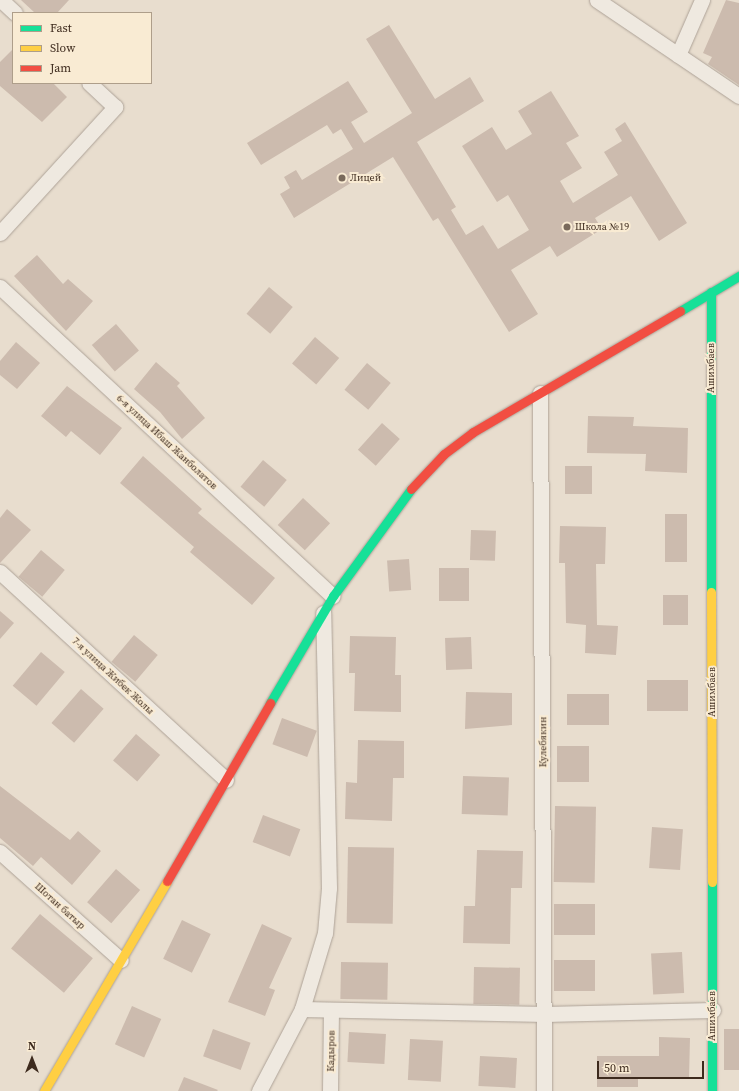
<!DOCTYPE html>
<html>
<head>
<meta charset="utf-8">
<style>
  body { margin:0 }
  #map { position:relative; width:739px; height:1091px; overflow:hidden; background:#e8ddce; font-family:"Source Serif 4",serif }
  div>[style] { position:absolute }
  .building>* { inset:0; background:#ccbbae; transform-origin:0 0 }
  .roads { filter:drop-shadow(0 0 1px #ada297) drop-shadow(0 0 1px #ada297) }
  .street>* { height:15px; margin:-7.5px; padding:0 7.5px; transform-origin:7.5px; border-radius:7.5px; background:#efe9e0 }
  .fast>* { height:9px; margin:-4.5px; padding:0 4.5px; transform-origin:4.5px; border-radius:4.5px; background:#16e098 }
  .slow>* { height:9px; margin:-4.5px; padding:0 4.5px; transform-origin:4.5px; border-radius:4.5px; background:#ffcf43 }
  .jam>* { height:9px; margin:-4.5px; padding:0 4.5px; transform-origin:4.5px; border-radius:4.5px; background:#f24e42 }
  .dots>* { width:11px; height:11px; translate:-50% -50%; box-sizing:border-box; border:2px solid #f9ebd3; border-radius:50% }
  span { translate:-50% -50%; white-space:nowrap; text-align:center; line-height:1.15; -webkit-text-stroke:4px #f9ebd3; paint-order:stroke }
  .poi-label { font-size:10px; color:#3d2a1d }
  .left { translate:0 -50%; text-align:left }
  .street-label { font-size:10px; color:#3d2a1d }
  .legend { position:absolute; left:12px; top:12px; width:140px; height:72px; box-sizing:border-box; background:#f9ebd3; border:1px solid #ae9e8a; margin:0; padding:5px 7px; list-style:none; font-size:12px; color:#3d2a1d }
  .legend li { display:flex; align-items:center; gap:8px; height:20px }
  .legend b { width:20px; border:1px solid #ae9e8a }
  .north { position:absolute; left:12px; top:1039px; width:40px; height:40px; -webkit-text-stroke:3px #f9ebd3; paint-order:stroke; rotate:0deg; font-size:11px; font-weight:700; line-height:16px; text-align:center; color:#3d2a1d }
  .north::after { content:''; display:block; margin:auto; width:14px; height:18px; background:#3d2a1d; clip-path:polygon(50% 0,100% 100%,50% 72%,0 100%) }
  .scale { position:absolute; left:597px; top:1061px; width:107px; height:18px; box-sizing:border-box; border:2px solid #3d2a1d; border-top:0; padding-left:5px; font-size:12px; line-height:14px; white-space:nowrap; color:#3d2a1d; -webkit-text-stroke:3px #f9ebd3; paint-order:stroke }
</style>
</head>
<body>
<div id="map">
  <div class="building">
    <i style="clip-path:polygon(21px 0,69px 0,57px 13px,35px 13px)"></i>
    <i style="clip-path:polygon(726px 0,739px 3px,739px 85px,708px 64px,712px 57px,703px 53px)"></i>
    <i style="clip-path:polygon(389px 25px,435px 99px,470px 77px,484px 101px,417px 142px,456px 207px,451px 210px,466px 235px,483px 225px,498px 249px,529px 230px,508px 195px,497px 202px,462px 146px,492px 127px,506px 150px,532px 134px,518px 111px,551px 91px,579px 136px,566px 143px,582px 168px,560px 181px,573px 203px,618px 175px,604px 152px,622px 141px,615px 129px,625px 122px,687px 223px,659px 241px,631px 196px,595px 218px,602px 229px,557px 257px,550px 246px,511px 270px,538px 314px,509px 332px,438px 218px,433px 221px,393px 157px,294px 218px,280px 194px,290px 188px,284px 177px,296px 170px,302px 180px,353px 149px,341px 129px,333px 134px,327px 125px,261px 165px,247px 143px,348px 81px,368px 112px,351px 122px,364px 143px,412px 113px,366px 39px)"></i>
    <i style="clip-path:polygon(13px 49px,13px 83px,53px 83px,67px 97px,42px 122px,0 86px,0 62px)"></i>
    <i style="clip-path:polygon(37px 255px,63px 284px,68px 279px,93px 301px,66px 331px,14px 276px)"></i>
    <i style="left:269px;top:287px;width:31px;height:35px;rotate:40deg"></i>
    <i style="left:116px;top:324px;width:35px;height:32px;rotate:49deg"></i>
    <i style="left:315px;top:337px;width:32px;height:35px;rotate:41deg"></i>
    <i style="clip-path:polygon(16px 342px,40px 363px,17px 389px,0 375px,0 361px)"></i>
    <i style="clip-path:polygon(156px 362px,180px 383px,177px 386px,205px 418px,182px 439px,160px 412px,134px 389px)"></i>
    <i style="left:367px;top:363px;width:31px;height:35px;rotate:40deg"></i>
    <i style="clip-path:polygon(67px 386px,122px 428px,100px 455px,71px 431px,66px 437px,41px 416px)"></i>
    <i style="clip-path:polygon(588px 416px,634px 417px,633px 426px,688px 428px,687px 473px,645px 471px,646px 454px,587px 453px)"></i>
    <i style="left:382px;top:423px;width:24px;height:36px;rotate:42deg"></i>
    <i style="clip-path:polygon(143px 456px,202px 509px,198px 513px,275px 578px,252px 605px,190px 552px,194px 547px,120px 483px)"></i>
    <i style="left:263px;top:460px;width:31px;height:35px;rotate:40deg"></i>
    <i style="left:565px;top:466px;width:27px;height:28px"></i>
    <i style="left:303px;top:498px;width:37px;height:37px;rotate:43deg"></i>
    <i style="clip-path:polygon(7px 509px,31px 530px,0 563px,0 518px)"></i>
    <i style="left:665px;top:514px;width:22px;height:48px"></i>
    <i style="clip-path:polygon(560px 526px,606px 527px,605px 564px,596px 564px,597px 625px,618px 626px,616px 655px,585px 653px,586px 625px,566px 623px,565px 563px,559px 563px)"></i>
    <i style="left:471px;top:530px;width:25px;height:30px;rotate:2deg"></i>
    <i style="left:41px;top:550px;width:31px;height:35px;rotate:40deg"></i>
    <i style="left:409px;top:559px;width:31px;height:22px;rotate:86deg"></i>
    <i style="left:439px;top:568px;width:30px;height:33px"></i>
    <i style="left:663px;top:595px;width:25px;height:30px"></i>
    <i style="clip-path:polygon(0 611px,14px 623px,0 639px)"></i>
    <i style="left:134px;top:635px;width:31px;height:35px;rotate:40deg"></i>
    <i style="clip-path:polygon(350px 636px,396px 637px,395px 675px,401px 675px,401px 712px,354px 711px,355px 673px,349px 673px)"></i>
    <i style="left:471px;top:637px;width:32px;height:26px;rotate:88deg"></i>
    <i style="left:41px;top:652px;width:31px;height:44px;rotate:40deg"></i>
    <i style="left:647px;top:680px;width:41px;height:31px"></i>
    <i style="left:81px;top:689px;width:30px;height:45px;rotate:41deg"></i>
    <i style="clip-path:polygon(466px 692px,512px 693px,512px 725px,465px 729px)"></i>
    <i style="left:567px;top:694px;width:42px;height:31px"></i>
    <i style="left:282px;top:718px;width:37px;height:28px;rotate:20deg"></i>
    <i style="left:136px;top:734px;width:32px;height:35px;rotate:41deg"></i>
    <i style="clip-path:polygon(358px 740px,404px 741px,404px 778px,393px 778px,392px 821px,345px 819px,346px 782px,357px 783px)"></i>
    <i style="left:557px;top:746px;width:32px;height:36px"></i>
    <i style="left:463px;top:776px;width:46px;height:38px;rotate:2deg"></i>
    <i style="clip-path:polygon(0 786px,70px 840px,78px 831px,101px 851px,72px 885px,41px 857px,33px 866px,0 838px)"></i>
    <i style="left:555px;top:806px;width:41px;height:76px;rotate:1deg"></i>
    <i style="left:263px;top:815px;width:40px;height:29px;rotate:21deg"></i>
    <i style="left:652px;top:827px;width:31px;height:41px;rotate:4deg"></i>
    <i style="left:348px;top:847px;width:46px;height:76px;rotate:1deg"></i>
    <i style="clip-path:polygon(477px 850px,523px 851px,522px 888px,511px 888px,510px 944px,463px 943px,464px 906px,475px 906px)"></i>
    <i style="left:116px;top:869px;width:32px;height:44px;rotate:41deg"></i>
    <i style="left:554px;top:904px;width:41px;height:31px"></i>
    <i style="left:40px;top:914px;width:69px;height:45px;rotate:40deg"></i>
    <i style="left:182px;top:920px;width:32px;height:43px;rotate:26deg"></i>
    <i style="clip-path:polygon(262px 924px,292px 938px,269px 988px,275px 990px,265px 1016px,228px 1002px)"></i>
    <i style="left:682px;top:952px;width:41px;height:31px;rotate:87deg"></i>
    <i style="left:554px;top:960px;width:41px;height:31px"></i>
    <i style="left:341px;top:962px;width:47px;height:37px;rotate:1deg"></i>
    <i style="left:474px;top:967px;width:46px;height:37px;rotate:1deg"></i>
    <i style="left:132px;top:1006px;width:32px;height:42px;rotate:24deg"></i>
    <i style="left:213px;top:1029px;width:40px;height:29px;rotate:20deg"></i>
    <i style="left:724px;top:1029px;width:15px;height:41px"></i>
    <i style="left:349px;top:1032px;width:37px;height:30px;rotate:3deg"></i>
    <i style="clip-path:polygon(659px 1037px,690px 1038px,689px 1079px,638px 1078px,638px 1087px,597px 1087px,597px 1056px,659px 1056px)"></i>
    <i style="left:410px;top:1039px;width:33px;height:41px;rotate:3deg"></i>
    <i style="left:480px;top:1056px;width:37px;height:30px;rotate:3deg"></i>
    <i style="clip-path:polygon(184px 1077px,218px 1090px,217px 1091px,178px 1091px)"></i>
  </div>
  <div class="roads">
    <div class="street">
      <i style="left:1px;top:0;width:19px;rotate:43deg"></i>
      <i style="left:597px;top:0;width:171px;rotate:34.1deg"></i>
      <i style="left:678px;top:55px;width:60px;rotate:-66.4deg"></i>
      <i style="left:0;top:233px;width:171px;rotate:-47.6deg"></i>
      <i style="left:115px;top:107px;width:35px;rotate:-137deg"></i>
      <i style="left:0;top:287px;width:454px;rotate:42.9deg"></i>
      <i style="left:540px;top:393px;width:698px;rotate:89.67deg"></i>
      <i style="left:0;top:572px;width:307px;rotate:42.6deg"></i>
      <i style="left:0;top:852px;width:162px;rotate:41.8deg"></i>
      <i style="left:302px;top:1009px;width:243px;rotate:1.2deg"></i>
      <i style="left:545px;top:1014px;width:168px;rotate:-1.4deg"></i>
      <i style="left:259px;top:1091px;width:93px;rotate:-62.3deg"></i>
      <i style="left:302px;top:1009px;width:79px;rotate:-73.2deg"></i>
      <i style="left:325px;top:933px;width:45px;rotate:-84.9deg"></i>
      <i style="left:329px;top:888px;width:275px;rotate:-91.2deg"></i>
      <i style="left:330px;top:1091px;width:80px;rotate:-89.3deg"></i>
    </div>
    <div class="fast">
      <i style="left:711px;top:292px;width:300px;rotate:90deg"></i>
      <i style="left:680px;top:311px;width:69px;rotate:-30.7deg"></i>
      <i style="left:270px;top:703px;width:124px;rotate:-59.5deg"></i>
      <i style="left:333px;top:596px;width:132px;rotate:-53.9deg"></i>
      <i style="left:712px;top:882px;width:209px;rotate:90deg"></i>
    </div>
    <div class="slow">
      <i style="left:711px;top:592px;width:290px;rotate:89.8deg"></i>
      <i style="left:44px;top:1091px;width:243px;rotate:-59.6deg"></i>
    </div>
    <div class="jam">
      <i style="left:411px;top:489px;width:48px;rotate:-46.7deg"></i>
      <i style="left:444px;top:454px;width:36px;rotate:-37deg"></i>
      <i style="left:473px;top:432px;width:240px;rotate:-30.3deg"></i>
      <i style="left:167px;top:881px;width:206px;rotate:-59.9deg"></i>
    </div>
  </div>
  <div class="dots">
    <i style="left:342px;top:178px;background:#79695b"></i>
    <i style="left:567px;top:227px;background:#79695b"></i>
  </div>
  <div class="poi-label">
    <span class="left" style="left:350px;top:178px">Лицей</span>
    <span class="left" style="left:575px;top:227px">Школа №19</span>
  </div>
  <div class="street-label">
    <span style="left:711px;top:368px;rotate:-90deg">Ашимбаев</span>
    <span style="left:167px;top:442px;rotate:43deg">6-я улица Ибаш Жанболатов</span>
    <span style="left:113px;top:676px;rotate:43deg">7-я улица Жибек Жолы</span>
    <span style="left:712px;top:692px;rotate:-90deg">Ашимбаев</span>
    <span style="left:543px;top:742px;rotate:-90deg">Кулебякин</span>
    <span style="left:60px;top:906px;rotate:42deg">Шотан батыр</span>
    <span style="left:712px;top:1016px;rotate:-90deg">Ашимбаев</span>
    <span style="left:331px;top:1051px;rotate:-89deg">Кадыров</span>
  </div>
  <ul class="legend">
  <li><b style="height:5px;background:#16e098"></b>Fast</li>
  <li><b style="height:5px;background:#ffcf43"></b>Slow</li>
  <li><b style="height:5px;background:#f24e42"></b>Jam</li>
  </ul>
  <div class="north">N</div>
  <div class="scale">50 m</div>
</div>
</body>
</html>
